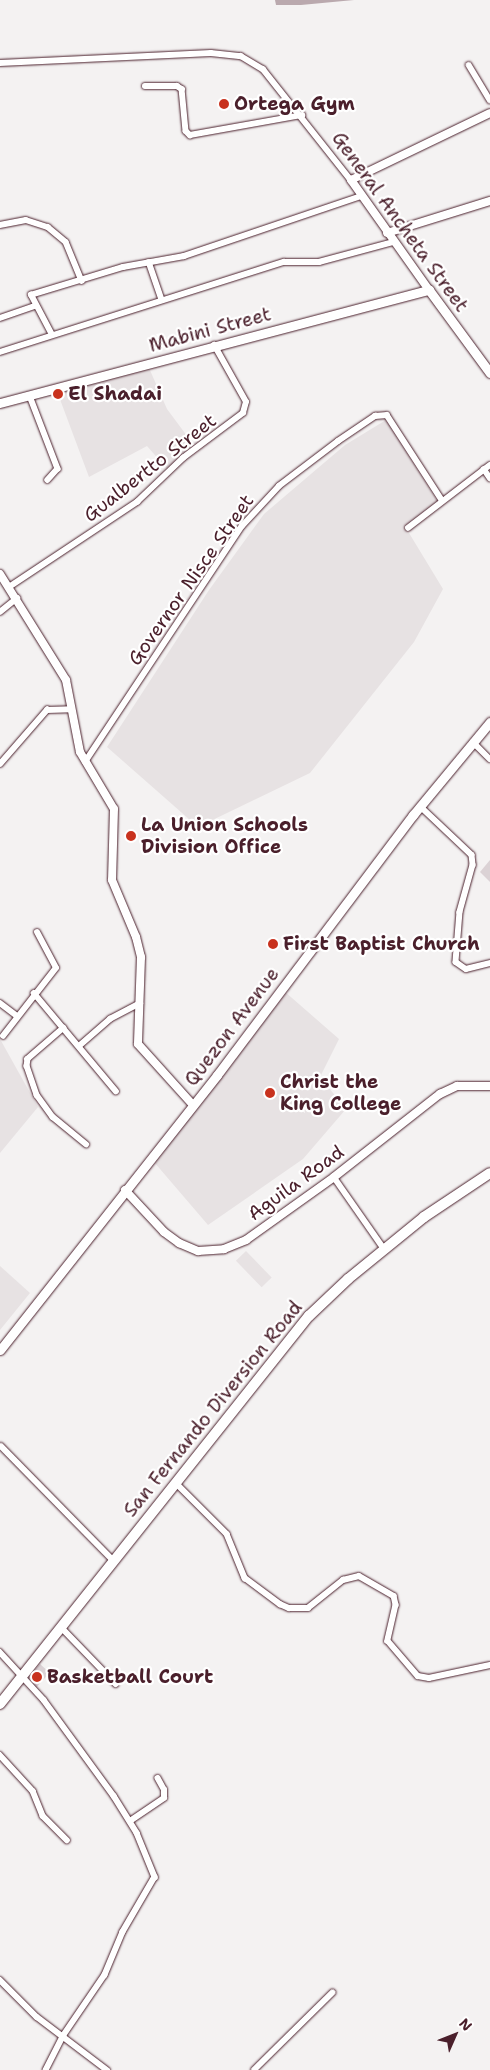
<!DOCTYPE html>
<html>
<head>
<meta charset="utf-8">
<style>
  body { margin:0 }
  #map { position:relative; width:490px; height:2070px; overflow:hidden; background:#f4f2f2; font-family:"Shantell Sans",sans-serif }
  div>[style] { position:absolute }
  .built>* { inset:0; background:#e7e2e3; transform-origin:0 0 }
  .green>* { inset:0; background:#dbd2d5; transform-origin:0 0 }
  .water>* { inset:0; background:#baa9ae }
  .roads { filter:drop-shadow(0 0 1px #4a1f2b) drop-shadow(0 0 1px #4a1f2b) }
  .minor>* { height:5.5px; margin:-2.75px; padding:0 2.75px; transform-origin:2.75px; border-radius:2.75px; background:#fff }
  .tertiary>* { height:8px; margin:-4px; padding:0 4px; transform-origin:4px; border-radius:4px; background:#fff }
  .secondary>* { height:9px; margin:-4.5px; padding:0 4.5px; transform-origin:4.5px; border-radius:4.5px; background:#fff }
  .primary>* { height:9px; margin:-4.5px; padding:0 4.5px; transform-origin:4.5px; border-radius:4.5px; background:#fff }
  .trunk>* { height:10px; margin:-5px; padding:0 5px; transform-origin:5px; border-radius:5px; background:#fff }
  .dots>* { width:14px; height:14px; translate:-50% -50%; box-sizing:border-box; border:2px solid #fff; border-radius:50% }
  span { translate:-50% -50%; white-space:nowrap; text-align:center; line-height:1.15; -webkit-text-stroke:4.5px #fff; paint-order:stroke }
  .poi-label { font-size:19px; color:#4a1f2b; font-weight:700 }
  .left { translate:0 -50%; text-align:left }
  .street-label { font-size:19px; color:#4a1f2b }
  .north { position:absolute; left:430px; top:2010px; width:50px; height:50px; -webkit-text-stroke:4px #fff; paint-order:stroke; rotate:46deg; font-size:14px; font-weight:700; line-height:20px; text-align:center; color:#4a1f2b }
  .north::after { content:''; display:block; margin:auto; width:18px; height:22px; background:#4a1f2b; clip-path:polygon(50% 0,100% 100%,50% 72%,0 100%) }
</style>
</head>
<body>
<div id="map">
  <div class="built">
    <i style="clip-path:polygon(149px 368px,167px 409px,196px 448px,168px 470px,147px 446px,89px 477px,58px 394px)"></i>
    <i style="clip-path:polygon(386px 420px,438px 502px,406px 528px,443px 589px,414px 642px,310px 773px,198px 827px,107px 747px,209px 590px,264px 514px,345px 445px)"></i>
    <i style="clip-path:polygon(284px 991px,339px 1039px,320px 1077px,346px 1109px,303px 1159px,208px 1225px,154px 1162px)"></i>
    <i style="clip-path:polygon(0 1039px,38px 1107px,0 1153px)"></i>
    <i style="left:246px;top:1251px;width:37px;height:14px;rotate:46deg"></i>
    <i style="clip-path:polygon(0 1266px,30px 1293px,0 1330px)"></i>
  </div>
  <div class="green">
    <i style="clip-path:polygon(490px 860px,490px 882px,480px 872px)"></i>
    <i style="left:40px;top:1664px;width:13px;height:23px;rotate:42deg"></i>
  </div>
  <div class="water">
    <i style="clip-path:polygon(275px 0,354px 0,301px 5px,276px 5px)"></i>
  </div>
  <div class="roads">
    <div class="minor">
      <i style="left:0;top:63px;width:211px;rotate:-2.7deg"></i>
      <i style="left:211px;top:53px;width:30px;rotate:6deg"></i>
      <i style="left:241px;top:56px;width:26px;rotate:31deg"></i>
      <i style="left:263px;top:69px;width:142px;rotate:51.6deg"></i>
      <i style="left:469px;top:65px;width:41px;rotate:59deg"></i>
      <i style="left:145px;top:86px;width:32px"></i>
      <i style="left:177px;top:86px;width:6px;rotate:31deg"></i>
      <i style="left:182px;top:89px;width:42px;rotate:84.6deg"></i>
      <i style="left:186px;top:131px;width:6px;rotate:45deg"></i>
      <i style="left:190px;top:135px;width:114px;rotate:-10.1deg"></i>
      <i style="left:0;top:225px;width:26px;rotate:-11deg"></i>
      <i style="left:26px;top:220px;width:23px;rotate:18deg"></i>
      <i style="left:48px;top:227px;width:23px;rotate:40deg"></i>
      <i style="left:66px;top:242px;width:42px;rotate:67.7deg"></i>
      <i style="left:149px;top:262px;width:39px;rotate:71deg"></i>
      <i style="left:0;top:318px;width:37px;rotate:-19deg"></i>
      <i style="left:52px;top:335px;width:45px;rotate:-117.7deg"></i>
      <i style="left:31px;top:295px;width:96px;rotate:-16.9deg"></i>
      <i style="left:123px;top:267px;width:62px;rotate:-10.2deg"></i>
      <i style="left:184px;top:256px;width:187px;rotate:-18.7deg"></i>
      <i style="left:0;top:352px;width:298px;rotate:-17.6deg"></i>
      <i style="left:284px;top:262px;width:35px"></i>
      <i style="left:319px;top:262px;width:77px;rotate:-15.1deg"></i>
      <i style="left:30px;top:396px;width:78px;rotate:69deg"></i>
      <i style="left:58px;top:469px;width:15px;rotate:132deg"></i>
      <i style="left:484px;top:469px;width:11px;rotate:56deg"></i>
      <i style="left:408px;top:528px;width:103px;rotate:-37.5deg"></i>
      <i style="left:9px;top:587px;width:154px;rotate:-33.6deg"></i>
      <i style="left:137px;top:502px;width:64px;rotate:-43.7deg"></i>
      <i style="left:183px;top:458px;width:75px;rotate:-36.9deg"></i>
      <i style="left:243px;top:413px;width:11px;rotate:-75deg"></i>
      <i style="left:246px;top:402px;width:65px;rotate:-119.3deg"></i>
      <i style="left:0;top:612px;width:22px;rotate:-39deg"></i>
      <i style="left:473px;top:742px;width:24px;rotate:45deg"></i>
      <i style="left:85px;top:762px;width:283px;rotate:-56.4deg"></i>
      <i style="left:242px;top:526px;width:54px;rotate:-47.2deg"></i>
      <i style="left:279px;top:486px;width:74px;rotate:-37.3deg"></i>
      <i style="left:338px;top:441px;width:45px;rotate:-34deg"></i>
      <i style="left:375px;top:416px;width:12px;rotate:-5deg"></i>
      <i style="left:387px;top:415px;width:101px;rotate:57.1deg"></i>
      <i style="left:0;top:764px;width:72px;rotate:-49deg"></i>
      <i style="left:47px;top:710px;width:24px;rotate:-2deg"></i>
      <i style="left:420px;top:806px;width:71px;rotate:43.3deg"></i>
      <i style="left:472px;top:855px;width:10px;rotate:84deg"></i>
      <i style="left:473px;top:865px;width:49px;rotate:105.5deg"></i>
      <i style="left:460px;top:912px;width:50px;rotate:94.6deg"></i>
      <i style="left:456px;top:962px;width:12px;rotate:35deg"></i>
      <i style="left:466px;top:969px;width:25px;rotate:-14deg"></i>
      <i style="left:34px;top:993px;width:128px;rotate:50.1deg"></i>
      <i style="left:0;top:1003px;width:21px;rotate:37deg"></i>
      <i style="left:64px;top:1028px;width:48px;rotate:139.3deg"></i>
      <i style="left:28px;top:1059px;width:7px;rotate:98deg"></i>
      <i style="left:27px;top:1066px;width:31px;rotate:71deg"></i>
      <i style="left:37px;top:1095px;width:27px;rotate:54deg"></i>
      <i style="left:53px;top:1117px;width:43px;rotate:39.3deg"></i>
      <i style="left:3px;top:1036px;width:86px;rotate:-52.1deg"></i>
      <i style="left:56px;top:968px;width:40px;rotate:-118deg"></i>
      <i style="left:79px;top:1046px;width:41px;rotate:-41.1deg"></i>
      <i style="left:110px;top:1019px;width:34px;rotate:-28deg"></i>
      <i style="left:334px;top:1177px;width:89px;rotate:55.1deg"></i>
      <i style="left:1px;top:1446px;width:161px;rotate:45.5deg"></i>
      <i style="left:176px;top:1483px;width:72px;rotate:45deg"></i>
      <i style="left:227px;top:1534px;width:48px;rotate:67.8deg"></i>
      <i style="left:245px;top:1578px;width:44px;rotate:36.6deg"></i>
      <i style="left:280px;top:1604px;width:10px;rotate:24deg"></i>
      <i style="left:289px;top:1608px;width:19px"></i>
      <i style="left:308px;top:1608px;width:45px;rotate:-38.7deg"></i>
      <i style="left:343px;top:1580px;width:16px;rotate:-14deg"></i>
      <i style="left:359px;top:1576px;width:40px;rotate:29.7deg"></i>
      <i style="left:394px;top:1596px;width:9px;rotate:77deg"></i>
      <i style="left:396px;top:1605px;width:37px;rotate:103deg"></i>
      <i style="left:388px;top:1641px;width:46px;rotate:49.4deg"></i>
      <i style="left:418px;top:1676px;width:11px;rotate:10deg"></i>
      <i style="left:429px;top:1678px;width:62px;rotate:-12deg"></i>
      <i style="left:61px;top:1627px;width:79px;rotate:46deg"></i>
      <i style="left:0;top:1652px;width:65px;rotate:47.5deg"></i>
      <i style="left:44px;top:1700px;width:119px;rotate:53.9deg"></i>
      <i style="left:114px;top:1796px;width:44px;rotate:58.1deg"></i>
      <i style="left:137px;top:1833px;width:48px;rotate:67.8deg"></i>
      <i style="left:155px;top:1877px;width:64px;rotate:120.2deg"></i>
      <i style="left:123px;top:1932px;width:47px;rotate:112.7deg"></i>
      <i style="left:105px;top:1975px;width:73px;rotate:124.3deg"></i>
      <i style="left:64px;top:2035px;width:39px;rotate:117deg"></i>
      <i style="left:0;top:1755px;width:49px;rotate:47.5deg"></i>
      <i style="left:33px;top:1791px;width:27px;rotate:68deg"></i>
      <i style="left:43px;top:1816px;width:34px;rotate:45deg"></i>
      <i style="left:130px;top:1821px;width:41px;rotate:-34.1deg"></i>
      <i style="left:164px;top:1798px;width:8px;rotate:-90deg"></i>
      <i style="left:164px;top:1790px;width:13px;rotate:-119deg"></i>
      <i style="left:0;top:1980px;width:52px;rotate:45deg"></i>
      <i style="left:37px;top:2017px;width:88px;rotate:37.1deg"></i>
      <i style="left:254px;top:2070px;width:110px;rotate:-44.6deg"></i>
    </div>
    <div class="tertiary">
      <i style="left:387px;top:233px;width:108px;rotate:-17.3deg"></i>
      <i style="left:429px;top:290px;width:135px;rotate:-125.3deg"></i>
      <i style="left:351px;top:180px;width:154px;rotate:-25.7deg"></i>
      <i style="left:0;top:574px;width:125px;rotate:58.1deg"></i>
      <i style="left:66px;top:680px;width:73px;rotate:79deg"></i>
      <i style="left:80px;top:752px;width:66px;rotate:59.2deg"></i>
      <i style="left:114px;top:809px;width:71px;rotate:91.6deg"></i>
      <i style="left:112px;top:880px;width:62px;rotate:67.2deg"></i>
      <i style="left:136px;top:937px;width:21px;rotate:76deg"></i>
      <i style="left:141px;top:957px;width:87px;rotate:92deg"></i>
      <i style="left:138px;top:1044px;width:82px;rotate:48deg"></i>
      <i style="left:125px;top:1190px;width:57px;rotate:47.1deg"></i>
      <i style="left:164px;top:1232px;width:19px;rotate:36deg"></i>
      <i style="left:179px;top:1243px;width:21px;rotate:23deg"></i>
      <i style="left:198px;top:1251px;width:26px;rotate:-4deg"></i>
      <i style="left:224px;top:1249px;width:24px;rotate:-22deg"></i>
      <i style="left:246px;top:1240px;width:108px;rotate:-35.6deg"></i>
      <i style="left:334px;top:1177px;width:135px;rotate:-38.1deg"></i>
      <i style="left:440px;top:1094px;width:19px;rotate:-25deg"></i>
      <i style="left:457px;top:1086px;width:33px"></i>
    </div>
    <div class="secondary">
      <i style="left:0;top:403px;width:444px;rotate:-14.8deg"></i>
      <i style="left:429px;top:290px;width:103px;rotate:53.7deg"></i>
    </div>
    <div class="primary">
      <i style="left:0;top:1350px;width:350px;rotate:-51.7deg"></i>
      <i style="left:217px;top:1075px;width:326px;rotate:-53deg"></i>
      <i style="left:413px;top:815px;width:121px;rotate:-50.4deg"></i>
    </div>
    <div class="trunk">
      <i style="left:0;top:1704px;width:496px;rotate:-51.5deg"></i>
      <i style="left:309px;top:1316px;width:54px;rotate:-43.5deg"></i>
      <i style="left:348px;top:1279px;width:98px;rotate:-39.2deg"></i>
      <i style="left:424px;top:1217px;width:79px;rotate:-33.7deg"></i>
    </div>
  </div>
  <div class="dots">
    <i style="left:224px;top:104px;background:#c8321e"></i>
    <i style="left:58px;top:394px;background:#c8321e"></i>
    <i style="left:131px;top:836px;background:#c8321e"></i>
    <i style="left:273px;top:944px;background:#c8321e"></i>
    <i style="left:270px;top:1093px;background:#c8321e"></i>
    <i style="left:37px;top:1677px;background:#c8321e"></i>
  </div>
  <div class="poi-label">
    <span class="left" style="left:234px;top:104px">Ortega Gym</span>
    <span class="left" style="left:68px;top:394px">El Shadai</span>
    <span class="left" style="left:141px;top:836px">La Union Schools<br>Division Office</span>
    <span class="left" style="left:283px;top:944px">First Baptist Church</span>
    <span class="left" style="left:280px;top:1093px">Christ the<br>King College</span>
    <span class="left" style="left:47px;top:1677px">Basketball Court</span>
  </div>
  <div class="street-label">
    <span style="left:400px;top:222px;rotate:54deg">General Ancheta Street</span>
    <span style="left:210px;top:330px;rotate:-15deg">Mabini Street</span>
    <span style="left:150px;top:468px;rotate:-38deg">Gualbertto Street</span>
    <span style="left:191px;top:580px;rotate:-55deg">Governor Nisce Street</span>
    <span style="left:232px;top:1027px;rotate:-53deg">Quezon Avenue</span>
    <span style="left:296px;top:1183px;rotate:-36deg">Aguila Road</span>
    <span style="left:213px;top:1409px;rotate:-51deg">San Fernando Diversion Road</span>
  </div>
  <div class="north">N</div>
</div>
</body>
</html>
